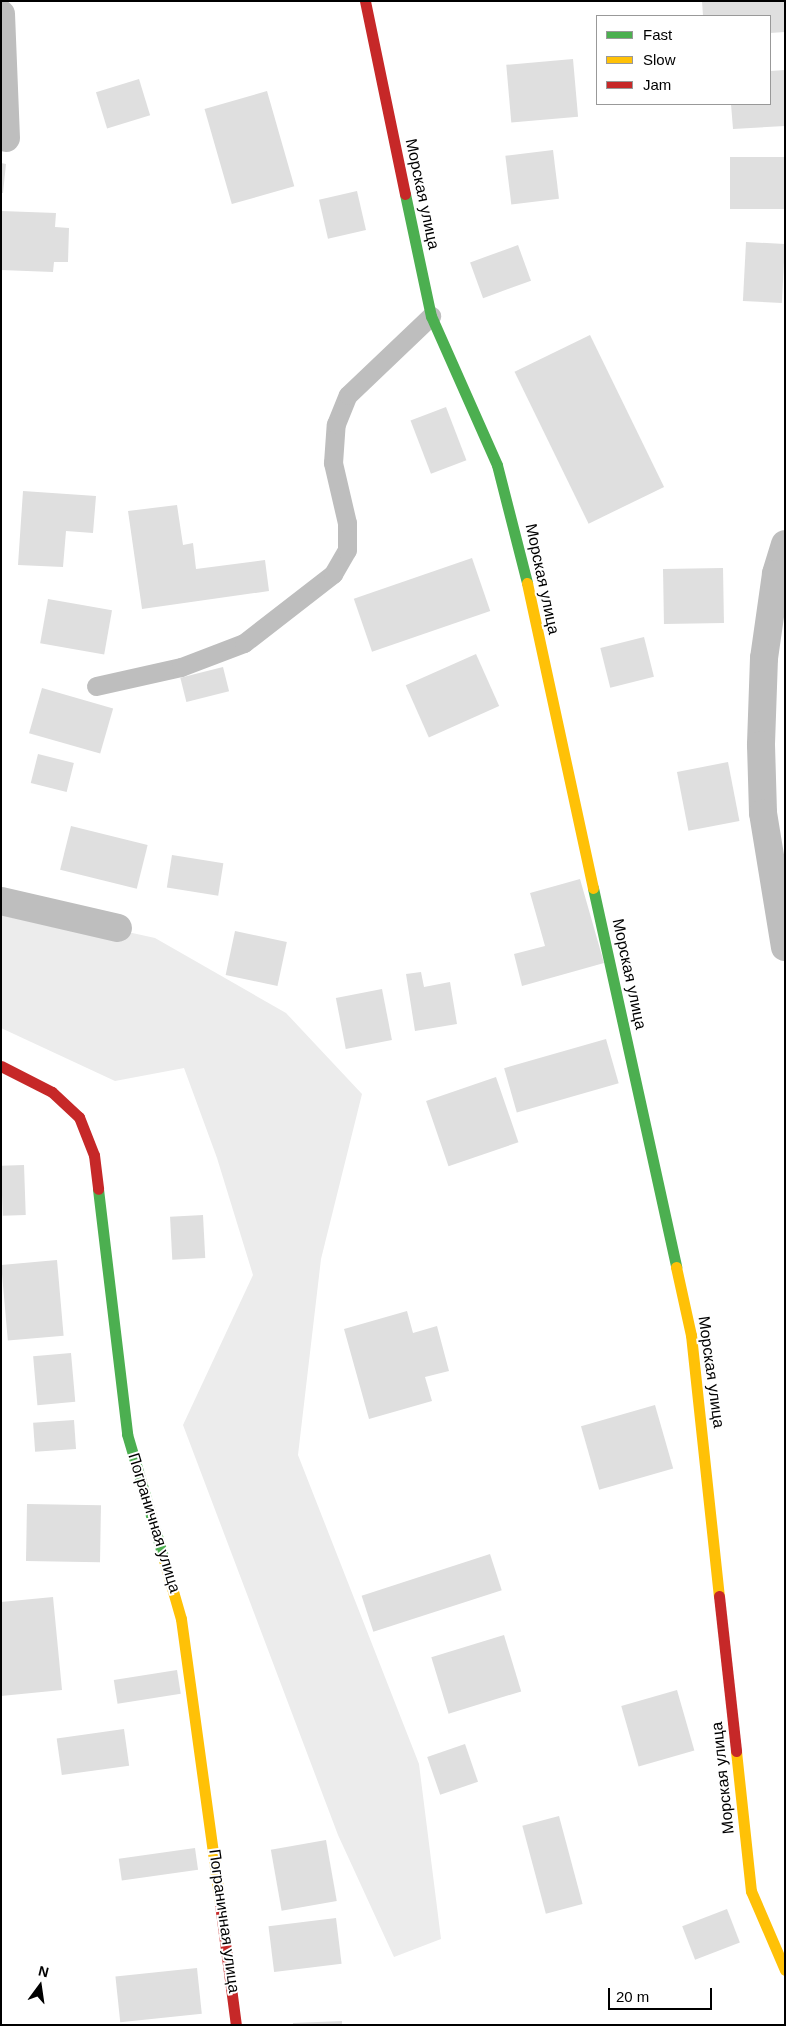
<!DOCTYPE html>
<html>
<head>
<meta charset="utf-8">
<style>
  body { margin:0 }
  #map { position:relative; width:786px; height:2026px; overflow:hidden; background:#fff; font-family:Arial,sans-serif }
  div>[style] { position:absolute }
  .green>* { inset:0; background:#ececec }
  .building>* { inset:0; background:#dfdfdf; transform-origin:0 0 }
  .lane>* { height:19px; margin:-9.5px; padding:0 9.5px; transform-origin:9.5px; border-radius:9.5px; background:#bebebe }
  .street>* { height:28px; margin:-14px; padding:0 14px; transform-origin:14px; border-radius:14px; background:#bebebe }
  .fast>* { height:11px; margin:-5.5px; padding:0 5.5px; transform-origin:5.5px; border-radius:5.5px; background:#4caf50 }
  .slow>* { height:11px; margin:-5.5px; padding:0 5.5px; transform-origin:5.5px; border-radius:5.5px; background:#ffc107 }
  .jam>* { height:11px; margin:-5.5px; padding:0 5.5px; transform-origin:5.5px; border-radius:5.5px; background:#c62828 }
  span { translate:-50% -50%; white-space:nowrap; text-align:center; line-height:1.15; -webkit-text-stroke:4px #fff; paint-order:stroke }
  .street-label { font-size:16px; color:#000 }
  .frame { position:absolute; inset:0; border:2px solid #000; pointer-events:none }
  .legend { position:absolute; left:596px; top:15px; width:175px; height:90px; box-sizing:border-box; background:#fff; border:1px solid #999; margin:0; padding:6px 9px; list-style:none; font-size:15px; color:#000 }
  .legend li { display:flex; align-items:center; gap:10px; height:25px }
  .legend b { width:25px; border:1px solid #999 }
  .north { position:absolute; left:15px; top:1961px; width:50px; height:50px; -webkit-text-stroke:4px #fff; paint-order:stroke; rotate:14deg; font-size:14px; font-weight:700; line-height:20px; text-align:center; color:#000 }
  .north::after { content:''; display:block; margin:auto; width:18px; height:22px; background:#000; clip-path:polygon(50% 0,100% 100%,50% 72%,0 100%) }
  .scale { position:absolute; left:608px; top:1988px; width:104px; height:22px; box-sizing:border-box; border:2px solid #000; border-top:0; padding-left:6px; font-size:15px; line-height:18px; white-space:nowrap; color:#000; -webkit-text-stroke:4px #fff; paint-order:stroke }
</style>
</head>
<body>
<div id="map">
  <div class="green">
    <i style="clip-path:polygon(1px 904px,155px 938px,286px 1013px,362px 1094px,321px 1259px,298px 1455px,419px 1764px,441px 1939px,394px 1957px,338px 1835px,183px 1425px,253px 1275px,217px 1158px,184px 1068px,115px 1081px,1px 1028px)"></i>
  </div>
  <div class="building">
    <i style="clip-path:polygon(702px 1px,785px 1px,785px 32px,770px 33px,770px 16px,703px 16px)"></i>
    <i style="left:573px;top:59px;width:58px;height:67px;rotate:85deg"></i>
    <i style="clip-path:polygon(785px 70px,785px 126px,733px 129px,731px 104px,770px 104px,770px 71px)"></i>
    <i style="left:139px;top:79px;width:38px;height:45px;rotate:73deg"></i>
    <i style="left:267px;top:91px;width:99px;height:65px;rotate:74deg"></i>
    <i style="left:553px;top:150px;width:49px;height:48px;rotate:83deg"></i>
    <i style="left:785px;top:157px;width:52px;height:55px;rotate:90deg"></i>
    <i style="clip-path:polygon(1px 163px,6px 164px,3px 193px,1px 193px)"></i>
    <i style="left:357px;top:191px;width:40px;height:39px;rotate:77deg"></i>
    <i style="clip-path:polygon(1px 211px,56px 213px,55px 227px,69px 228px,68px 262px,54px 262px,53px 272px,1px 270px)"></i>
    <i style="left:746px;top:242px;width:39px;height:59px;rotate:3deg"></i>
    <i style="left:518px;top:245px;width:38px;height:51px;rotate:70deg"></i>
    <i style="left:590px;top:335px;width:169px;height:84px;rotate:64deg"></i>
    <i style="left:446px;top:407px;width:57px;height:38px;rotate:69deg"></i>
    <i style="clip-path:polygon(23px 491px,96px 496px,93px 533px,66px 531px,63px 567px,18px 565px)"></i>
    <i style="clip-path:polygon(177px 505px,183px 545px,193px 543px,196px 569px,265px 560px,269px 591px,142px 609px,128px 511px)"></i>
    <i style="left:472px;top:558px;width:56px;height:125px;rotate:71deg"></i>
    <i style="left:723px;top:568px;width:55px;height:60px;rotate:89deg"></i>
    <i style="left:48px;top:599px;width:65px;height:45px;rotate:10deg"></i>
    <i style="left:644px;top:637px;width:41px;height:45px;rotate:76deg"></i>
    <i style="left:476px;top:654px;width:57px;height:77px;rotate:66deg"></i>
    <i style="left:223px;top:667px;width:25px;height:44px;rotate:76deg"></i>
    <i style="left:42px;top:688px;width:74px;height:47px;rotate:16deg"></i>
    <i style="left:38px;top:754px;width:37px;height:30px;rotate:14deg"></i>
    <i style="left:728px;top:762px;width:60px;height:52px;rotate:79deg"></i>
    <i style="left:71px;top:826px;width:79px;height:45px;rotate:14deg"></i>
    <i style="left:172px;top:855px;width:52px;height:33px;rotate:9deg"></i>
    <i style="clip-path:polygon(580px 879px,604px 963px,522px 986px,514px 954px,545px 946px,530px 893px)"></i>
    <i style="left:235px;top:931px;width:53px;height:45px;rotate:12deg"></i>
    <i style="clip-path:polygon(421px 972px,424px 987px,450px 982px,457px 1024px,415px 1031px,406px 974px)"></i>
    <i style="left:382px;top:989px;width:52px;height:47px;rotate:79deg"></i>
    <i style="left:606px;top:1039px;width:46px;height:106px;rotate:74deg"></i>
    <i style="left:496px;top:1077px;width:69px;height:74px;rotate:71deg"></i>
    <i style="left:24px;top:1165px;width:50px;height:23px;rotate:88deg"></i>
    <i style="left:203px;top:1215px;width:43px;height:33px;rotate:87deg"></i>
    <i style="left:57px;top:1260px;width:76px;height:56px;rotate:85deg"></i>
    <i style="clip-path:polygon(407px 1311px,413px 1333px,437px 1326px,449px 1371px,425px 1377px,432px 1401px,369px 1419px,344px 1329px)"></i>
    <i style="left:71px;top:1353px;width:49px;height:38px;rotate:85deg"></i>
    <i style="left:655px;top:1405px;width:66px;height:77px;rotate:74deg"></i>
    <i style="left:74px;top:1420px;width:29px;height:41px;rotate:86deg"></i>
    <i style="left:27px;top:1504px;width:74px;height:57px;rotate:1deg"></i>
    <i style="left:490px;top:1554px;width:38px;height:135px;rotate:72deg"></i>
    <i style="clip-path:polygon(53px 1597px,62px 1690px,1px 1696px,1px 1602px)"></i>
    <i style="left:504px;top:1635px;width:59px;height:76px;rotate:73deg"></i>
    <i style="left:177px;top:1670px;width:24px;height:64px;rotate:81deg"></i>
    <i style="left:677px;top:1690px;width:63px;height:58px;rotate:74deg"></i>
    <i style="left:124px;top:1729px;width:37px;height:68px;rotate:82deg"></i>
    <i style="left:465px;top:1744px;width:40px;height:40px;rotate:71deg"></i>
    <i style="left:559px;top:1816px;width:91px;height:38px;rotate:75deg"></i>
    <i style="left:326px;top:1840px;width:62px;height:56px;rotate:80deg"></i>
    <i style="left:195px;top:1848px;width:22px;height:77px;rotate:82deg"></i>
    <i style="left:727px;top:1909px;width:36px;height:48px;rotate:69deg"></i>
    <i style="left:336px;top:1918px;width:46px;height:68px;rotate:83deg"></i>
    <i style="left:197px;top:1968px;width:46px;height:82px;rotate:84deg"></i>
    <i style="clip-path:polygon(342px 2021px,342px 2025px,293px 2025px,293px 2023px)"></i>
  </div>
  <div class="lane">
    <i style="left:96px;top:686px;width:87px;rotate:-12.6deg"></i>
    <i style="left:181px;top:667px;width:67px;rotate:-20.9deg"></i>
    <i style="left:244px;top:643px;width:113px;rotate:-37.8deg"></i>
    <i style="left:333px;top:574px;width:28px;rotate:-60deg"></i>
    <i style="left:347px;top:550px;width:27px;rotate:-90deg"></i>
    <i style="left:347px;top:523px;width:62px;rotate:-103.1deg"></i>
    <i style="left:333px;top:463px;width:39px;rotate:-86deg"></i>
    <i style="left:336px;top:424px;width:31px;rotate:-68deg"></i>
    <i style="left:348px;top:395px;width:115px;rotate:-43.6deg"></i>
  </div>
  <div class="street">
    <i style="left:1px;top:14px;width:124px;rotate:87.7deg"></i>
    <i style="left:785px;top:544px;width:31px;rotate:107deg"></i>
    <i style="left:776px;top:574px;width:85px;rotate:98.1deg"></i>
    <i style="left:764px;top:658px;width:87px;rotate:92deg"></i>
    <i style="left:761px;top:745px;width:68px;rotate:88.3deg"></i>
    <i style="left:763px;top:813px;width:136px;rotate:80.7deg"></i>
    <i style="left:1px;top:901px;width:120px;rotate:13deg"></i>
  </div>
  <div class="fast">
    <i style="left:405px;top:194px;width:125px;rotate:78deg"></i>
    <i style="left:431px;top:316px;width:163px;rotate:66.1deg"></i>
    <i style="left:497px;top:465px;width:122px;rotate:75.7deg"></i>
    <i style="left:593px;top:888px;width:388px;rotate:77.6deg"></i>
    <i style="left:98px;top:1189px;width:247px;rotate:83.2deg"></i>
    <i style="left:127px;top:1434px;width:131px;rotate:73.6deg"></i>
  </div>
  <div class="slow">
    <i style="left:527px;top:583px;width:312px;rotate:77.8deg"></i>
    <i style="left:676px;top:1267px;width:70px;rotate:77.6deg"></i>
    <i style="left:691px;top:1335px;width:262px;rotate:83.9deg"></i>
    <i style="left:164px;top:1560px;width:61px;rotate:73.9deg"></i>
    <i style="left:181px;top:1619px;width:288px;rotate:82.2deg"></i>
    <i style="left:736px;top:1751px;width:141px;rotate:83.9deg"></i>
    <i style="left:751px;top:1891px;width:86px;rotate:66.7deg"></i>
  </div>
  <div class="jam">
    <i style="left:365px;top:1px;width:197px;rotate:78.3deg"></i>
    <i style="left:1px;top:1066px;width:57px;rotate:27deg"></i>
    <i style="left:52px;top:1092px;width:37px;rotate:43deg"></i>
    <i style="left:79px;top:1117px;width:41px;rotate:68.5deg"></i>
    <i style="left:94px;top:1155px;width:34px;rotate:83deg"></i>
    <i style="left:719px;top:1596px;width:156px;rotate:83.7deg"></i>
    <i style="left:220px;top:1904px;width:122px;rotate:82.5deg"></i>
  </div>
  <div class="street-label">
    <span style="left:422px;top:194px;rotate:78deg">Морская улица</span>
    <span style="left:542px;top:579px;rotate:78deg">Морская улица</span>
    <span style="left:629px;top:974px;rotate:78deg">Морская улица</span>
    <span style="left:711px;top:1372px;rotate:82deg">Морская улица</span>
    <span style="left:154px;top:1523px;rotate:73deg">Пограничная улица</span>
    <span style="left:723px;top:1778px;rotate:-96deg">Морская улица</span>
    <span style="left:224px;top:1921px;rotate:82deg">Пограничная улица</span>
  </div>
  <div class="frame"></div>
  <ul class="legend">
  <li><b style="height:6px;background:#4caf50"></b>Fast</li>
  <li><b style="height:6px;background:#ffc107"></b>Slow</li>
  <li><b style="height:6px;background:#c62828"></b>Jam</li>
  </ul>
  <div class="north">N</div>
  <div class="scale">20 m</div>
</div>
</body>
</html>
